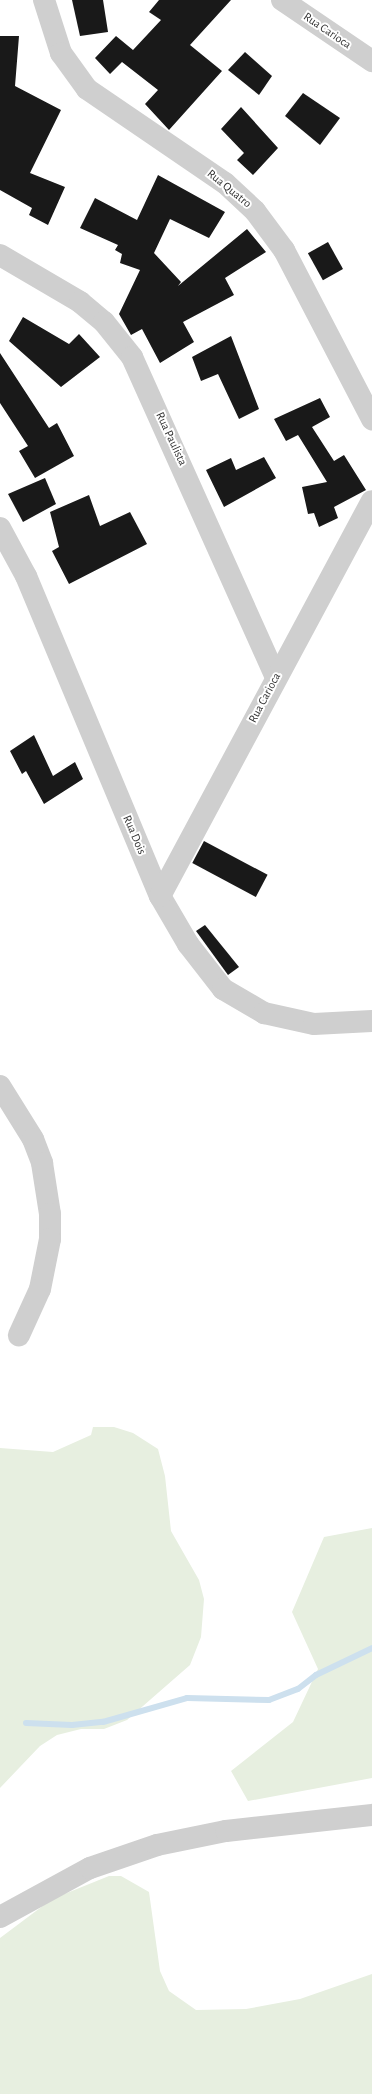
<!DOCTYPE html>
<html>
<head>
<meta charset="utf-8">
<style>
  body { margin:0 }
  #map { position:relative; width:372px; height:2094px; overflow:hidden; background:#fff; font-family:"Alegreya Sans",sans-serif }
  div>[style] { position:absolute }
  .green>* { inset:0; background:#e7efe0 }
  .stream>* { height:6px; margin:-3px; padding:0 3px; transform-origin:3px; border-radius:3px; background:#cde0ee }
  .building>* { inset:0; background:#191919; transform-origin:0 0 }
  .minor>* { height:22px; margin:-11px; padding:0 11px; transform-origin:11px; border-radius:11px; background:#cfcfcf }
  span { translate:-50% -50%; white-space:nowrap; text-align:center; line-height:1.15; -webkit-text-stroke:4px #fff; paint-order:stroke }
  .street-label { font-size:12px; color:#323232 }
</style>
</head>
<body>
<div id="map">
  <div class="green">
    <i style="clip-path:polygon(93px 1427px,114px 1427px,133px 1433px,158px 1449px,165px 1476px,171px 1531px,199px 1580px,204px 1599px,201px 1637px,190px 1665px,127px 1720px,104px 1729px,81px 1729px,57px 1735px,40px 1746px,0 1788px,0 1448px,53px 1452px,91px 1435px)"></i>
    <i style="clip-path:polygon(372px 1528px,372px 1778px,248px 1801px,231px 1771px,293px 1722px,318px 1669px,292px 1612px,324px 1537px)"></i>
    <i style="clip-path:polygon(109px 1876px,121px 1876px,149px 1892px,160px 1971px,169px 1991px,196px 2010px,246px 2009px,300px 1999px,372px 1974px,372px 2094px,0 2094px,0 1938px,52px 1899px)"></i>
  </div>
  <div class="stream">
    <i style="left:26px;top:1723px;width:46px;rotate:2.5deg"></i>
    <i style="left:72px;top:1725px;width:31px;rotate:-6deg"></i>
    <i style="left:103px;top:1722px;width:87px;rotate:-15.9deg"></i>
    <i style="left:187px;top:1698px;width:82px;rotate:1.4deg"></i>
    <i style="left:269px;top:1700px;width:31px;rotate:-21deg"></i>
    <i style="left:298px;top:1689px;width:23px;rotate:-38deg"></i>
    <i style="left:316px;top:1675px;width:62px;rotate:-25.7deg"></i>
  </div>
  <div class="building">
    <i style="clip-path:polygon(72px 0,103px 0,108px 32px,80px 36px)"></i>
    <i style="clip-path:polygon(159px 0,231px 0,190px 45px,222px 71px,169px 130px,145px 104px,158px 90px,122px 62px,110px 74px,95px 58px,116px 36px,133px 50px,161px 20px,149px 12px)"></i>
    <i style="clip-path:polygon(0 36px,19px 36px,15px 86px,61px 110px,30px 173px,65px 187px,48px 225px,29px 215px,32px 208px,0 190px)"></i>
    <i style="clip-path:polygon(245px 52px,272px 76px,259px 95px,228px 70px)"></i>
    <i style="clip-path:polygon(303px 93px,340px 118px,320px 145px,285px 116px)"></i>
    <i style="clip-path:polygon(241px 107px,278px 148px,253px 175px,237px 160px,244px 153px,221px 129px)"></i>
    <i style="clip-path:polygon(158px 175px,225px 212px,209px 238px,170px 219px,154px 253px,181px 282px,178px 286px,247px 229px,266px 252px,225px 278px,234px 295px,183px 322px,194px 342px,160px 363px,142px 329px,131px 335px,119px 314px,140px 270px,120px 263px,122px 254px,115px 250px,118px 245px,80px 228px,95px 198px,137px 220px)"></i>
    <i style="left:328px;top:242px;width:31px;height:23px;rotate:61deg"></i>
    <i style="clip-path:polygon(23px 317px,69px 344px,79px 334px,100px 357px,61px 387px,9px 341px)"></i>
    <i style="clip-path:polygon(231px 336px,259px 409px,239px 419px,218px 374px,201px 381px,192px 357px)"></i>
    <i style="clip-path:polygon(0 353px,49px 428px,57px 423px,74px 456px,35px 478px,19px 451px,28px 446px,0 403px)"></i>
    <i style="clip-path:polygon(320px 398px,330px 417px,312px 427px,334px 461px,344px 455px,366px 490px,334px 507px,338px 518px,319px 527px,314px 513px,308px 514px,302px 487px,327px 482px,298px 435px,286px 441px,274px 419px)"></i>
    <i style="clip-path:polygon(264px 457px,276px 478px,224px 507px,206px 470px,231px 458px,236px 470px)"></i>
    <i style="clip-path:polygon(45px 478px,56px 504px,23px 522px,8px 494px)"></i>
    <i style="clip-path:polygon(89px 495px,100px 526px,130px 512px,147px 544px,69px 584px,52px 551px,59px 547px,50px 512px)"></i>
    <i style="clip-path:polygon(34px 735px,53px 776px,75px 762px,83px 779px,44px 804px,26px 771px,22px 774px,10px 751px)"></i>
    <i style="left:204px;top:841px;width:72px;height:25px;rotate:28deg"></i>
    <i style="clip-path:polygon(205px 925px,239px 967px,228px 975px,196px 931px)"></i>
  </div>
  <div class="minor">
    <i style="left:44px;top:0;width:56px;rotate:72.2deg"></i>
    <i style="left:61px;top:53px;width:44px;rotate:54.2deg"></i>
    <i style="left:87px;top:89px;width:167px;rotate:34.3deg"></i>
    <i style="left:225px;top:183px;width:41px;rotate:43deg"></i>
    <i style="left:255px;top:211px;width:49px;rotate:53.4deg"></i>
    <i style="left:284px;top:250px;width:191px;rotate:62.5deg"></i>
    <i style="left:282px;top:0;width:109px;rotate:34.1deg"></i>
    <i style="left:0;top:255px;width:93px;rotate:30.4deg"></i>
    <i style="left:80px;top:302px;width:31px;rotate:40deg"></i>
    <i style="left:104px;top:322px;width:45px;rotate:51.3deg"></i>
    <i style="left:132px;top:357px;width:351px;rotate:65.8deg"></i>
    <i style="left:0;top:528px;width:55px;rotate:61.6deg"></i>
    <i style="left:26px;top:576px;width:347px;rotate:67.3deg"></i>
    <i style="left:160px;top:896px;width:56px;rotate:59.7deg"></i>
    <i style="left:188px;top:944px;width:57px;rotate:52.1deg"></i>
    <i style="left:223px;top:989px;width:48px;rotate:30.3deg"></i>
    <i style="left:264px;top:1013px;width:51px;rotate:12.4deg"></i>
    <i style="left:314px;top:1024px;width:58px;rotate:-3deg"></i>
    <i style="left:160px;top:896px;width:448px;rotate:-61.8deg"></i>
    <i style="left:0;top:1086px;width:62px;rotate:58.1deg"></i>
    <i style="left:33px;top:1139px;width:26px;rotate:69deg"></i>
    <i style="left:42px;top:1163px;width:52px;rotate:81.1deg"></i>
    <i style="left:50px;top:1214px;width:25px;rotate:90deg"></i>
    <i style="left:50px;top:1239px;width:51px;rotate:101.3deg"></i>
    <i style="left:40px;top:1289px;width:51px;rotate:114.5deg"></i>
    <i style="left:0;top:1917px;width:102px;rotate:-28.6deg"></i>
    <i style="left:90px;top:1868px;width:71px;rotate:-18.9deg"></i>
    <i style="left:157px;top:1845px;width:70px;rotate:-11.5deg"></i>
    <i style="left:226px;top:1831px;width:147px;rotate:-6.3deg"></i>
  </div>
  <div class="street-label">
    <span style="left:327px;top:31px;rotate:34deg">Rua Carioca</span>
    <span style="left:229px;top:189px;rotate:39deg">Rua Quatro</span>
    <span style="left:171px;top:439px;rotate:65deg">Rua Paulista</span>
    <span style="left:265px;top:698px;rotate:-62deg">Rua Carioca</span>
    <span style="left:134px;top:835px;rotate:67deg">Rua Dois</span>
  </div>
</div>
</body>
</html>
